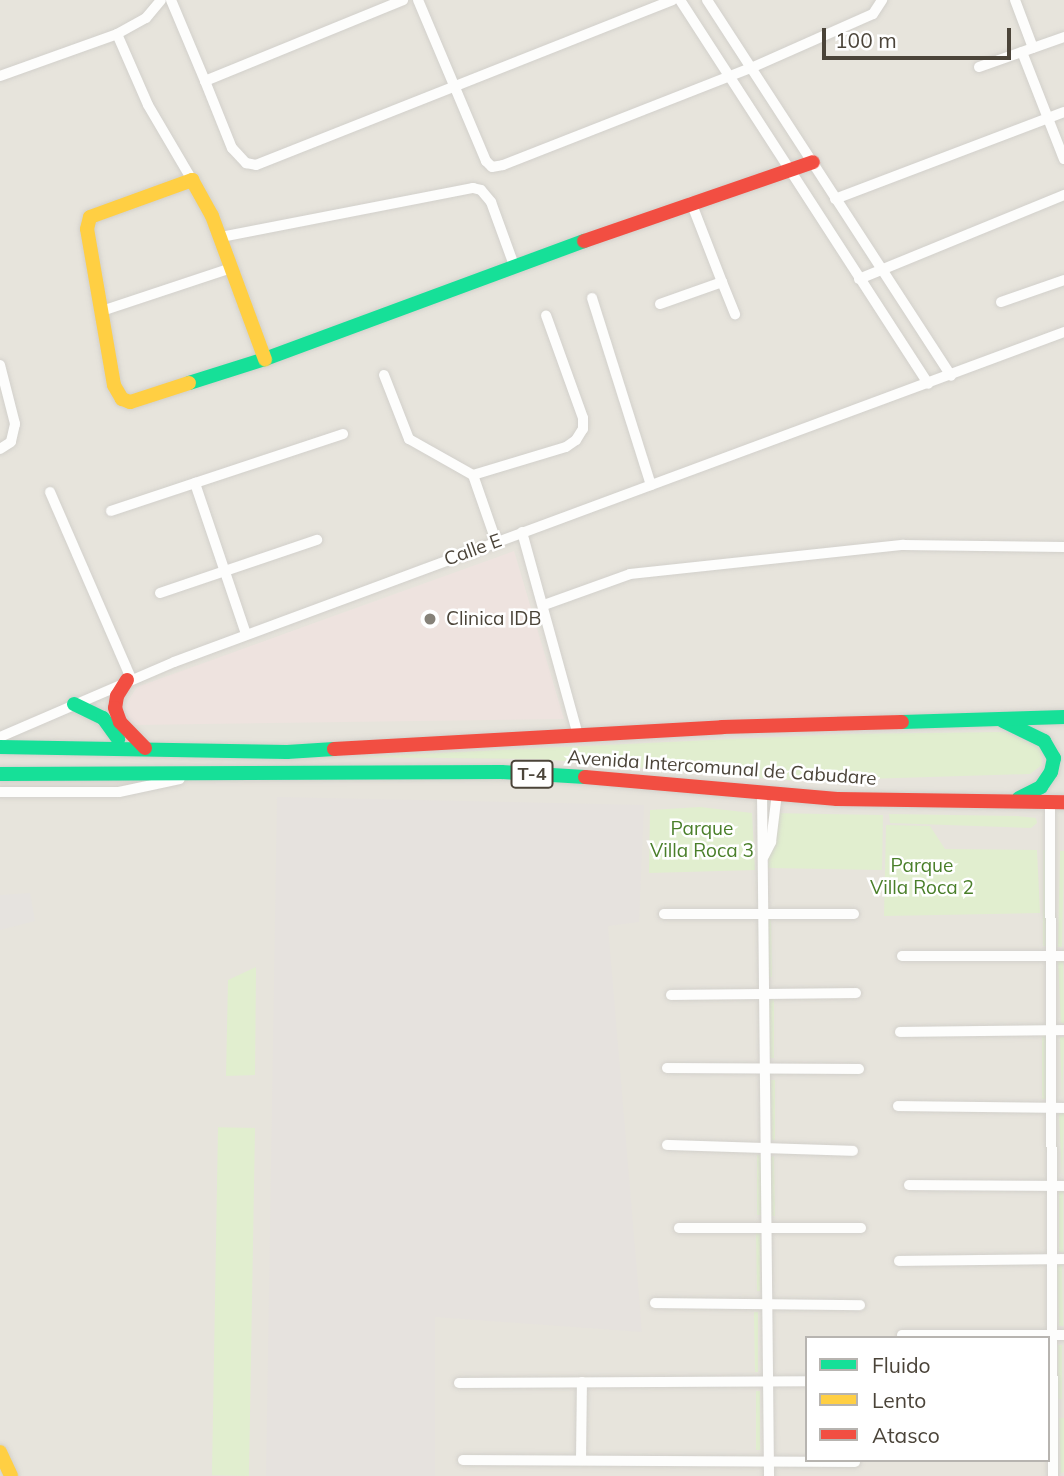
<!DOCTYPE html>
<html>
<head>
<meta charset="utf-8">
<style>
  body { margin:0 }
  #map { position:relative; width:1064px; height:1476px; overflow:hidden; background:#f4f2ee; font-family:Mulish,sans-serif }
  div>[style] { position:absolute }
  .residential>* { inset:0; background:#e7e4dc }
  .industrial>* { inset:0; background:#e6e2de }
  .medical>* { inset:0; background:#eee3df }
  .green>* { inset:0; background:#e1eecf; transform-origin:0 0 }
  .parking>* { inset:0; background:#e6e3df }
  .roads { filter:drop-shadow(0 0 2px #d2d0cb) drop-shadow(0 0 2px #d2d0cb) }
  .street>* { height:10px; margin:-5px; padding:0 5px; transform-origin:5px; border-radius:5px; background:#fdfdfc }
  .fast>* { height:14px; margin:-7px; padding:0 7px; transform-origin:7px; border-radius:7px; background:#16e098 }
  .slow>* { height:14px; margin:-7px; padding:0 7px; transform-origin:7px; border-radius:7px; background:#ffcf43 }
  .jam>* { height:14px; margin:-7px; padding:0 7px; transform-origin:7px; border-radius:7px; background:#f24e42 }
  .dots>* { width:19px; height:19px; translate:-50% -50%; box-sizing:border-box; border:4px solid #fff; border-radius:50% }
  span { translate:-50% -50%; white-space:nowrap; text-align:center; line-height:1.15; -webkit-text-stroke:5px #fff; paint-order:stroke }
  .shield-label span { padding:2px 5px; background:#fff; border:2px solid; border-radius:5px; -webkit-text-stroke-width:0 }
  .shield-label { font-size:18px; color:#4b4439; font-weight:700 }
  .street-label { font-size:19px; color:#4b4439 }
  .poi-label { font-size:19px; color:#4b4439 }
  .left { translate:0 -50%; text-align:left }
  .park-label { font-size:19px; color:#4a7f2a }
  .legend { position:absolute; left:805px; top:1336px; width:245px; height:126px; box-sizing:border-box; background:#fff; border:2px solid #b7b4b0; margin:0; padding:9px 12px; list-style:none; font-size:21px; color:#4b4439 }
  .legend li { display:flex; align-items:center; gap:14px; height:35px }
  .legend b { width:35px; border:2px solid #b7b4b0 }
  .scale { position:absolute; left:822px; top:28px; width:189px; height:32px; box-sizing:border-box; border:4px solid #4b4439; border-top:0; padding-left:9px; font-size:21px; line-height:24px; white-space:nowrap; color:#4b4439; -webkit-text-stroke:5px #fff; paint-order:stroke }
</style>
</head>
<body>
<div id="map">
  <div class="residential">
    <i style="clip-path:polygon(evenodd,0 0,1064px 0,1064px 1476px,0 1476px,0 0,807px 1338px,1048px 1338px,1048px 1460px,807px 1460px,807px 1338px)"></i>
  </div>
  <div class="industrial">
    <i style="clip-path:polygon(277px 797px,644px 805px,639px 922px,608px 926px,642px 1332px,435px 1317px,435px 1476px,266px 1476px)"></i>
  </div>
  <div class="medical">
    <i style="clip-path:polygon(514px 551px,564px 719px,132px 725px,124px 707px,137px 687px)"></i>
  </div>
  <div class="green">
    <i style="clip-path:polygon(1005px 732px,1041px 748px,1042px 765px,1030px 774px,801px 781px,540px 759px,350px 757px,840px 734px)"></i>
    <i style="clip-path:polygon(700px 807px,752px 813px,755px 870px,649px 873px,650px 810px)"></i>
    <i style="left:769px;top:813px;width:114px;height:55px;rotate:1deg"></i>
    <i style="clip-path:polygon(889px 814px,1017px 816px,1036px 818px,1037px 823px,1031px 828px,890px 823px)"></i>
    <i style="clip-path:polygon(886px 825px,930px 826px,945px 849px,1037px 850px,1040px 913px,884px 916px)"></i>
    <i style="left:1043px;top:850px;width:4px;height:96px"></i>
    <i style="clip-path:polygon(1060px 851px,1064px 851px,1064px 855px,1062px 947px,1058px 947px)"></i>
    <i style="clip-path:polygon(768px 918px,771px 918px,772px 977px,768px 977px)"></i>
    <i style="clip-path:polygon(1058px 960px,1063px 960px,1064px 1023px,1061px 1023px)"></i>
    <i style="clip-path:polygon(256px 967px,255px 1075px,226px 1076px,228px 980px)"></i>
    <i style="clip-path:polygon(769px 999px,774px 999px,774px 1058px,770px 1058px)"></i>
    <i style="left:1042px;top:1035px;width:4px;height:64px"></i>
    <i style="clip-path:polygon(1060px 1037px,1064px 1037px,1062px 1101px)"></i>
    <i style="clip-path:polygon(771px 1080px,775px 1080px,775px 1140px,772px 1140px)"></i>
    <i style="clip-path:polygon(1059px 1113px,1064px 1113px,1062px 1177px)"></i>
    <i style="left:255px;top:1128px;width:348px;height:37px;rotate:91deg"></i>
    <i style="left:757px;top:1155px;width:4px;height:60px"></i>
    <i style="clip-path:polygon(774px 1156px,775px 1216px,771px 1216px,771px 1157px)"></i>
    <i style="left:1059px;top:1190px;width:4px;height:62px"></i>
    <i style="clip-path:polygon(756px 1231px,760px 1232px,760px 1291px,757px 1291px)"></i>
    <i style="clip-path:polygon(1057px 1264px,1062px 1264px,1063px 1326px,1059px 1326px)"></i>
    <i style="clip-path:polygon(754px 1312px,758px 1312px,758px 1372px,755px 1372px)"></i>
    <i style="left:1058px;top:1345px;width:4px;height:54px"></i>
    <i style="left:756px;top:1391px;width:4px;height:59px"></i>
    <i style="clip-path:polygon(1059px 1418px,1064px 1418px,1064px 1472px,1061px 1473px)"></i>
  </div>
  <div class="parking">
    <i style="clip-path:polygon(30px 893px,35px 921px,0 930px,0 895px)"></i>
  </div>
  <div class="roads">
    <div class="street">
      <i style="left:171px;top:0;width:88px;rotate:67.2deg"></i>
      <i style="left:205px;top:81px;width:214px;rotate:-22.2deg"></i>
      <i style="left:418px;top:0;width:175px;rotate:67.1deg"></i>
      <i style="left:486px;top:161px;width:8px;rotate:45deg"></i>
      <i style="left:492px;top:167px;width:11px;rotate:-10deg"></i>
      <i style="left:503px;top:165px;width:266px;rotate:-21.4deg"></i>
      <i style="left:751px;top:68px;width:133px;rotate:-23.9deg"></i>
      <i style="left:873px;top:14px;width:17px;rotate:-57deg"></i>
      <i style="left:680px;top:0;width:457px;rotate:57.1deg"></i>
      <i style="left:707px;top:0;width:448px;rotate:57deg"></i>
      <i style="left:1015px;top:0;width:51px;rotate:69.4deg"></i>
      <i style="left:117px;top:34px;width:77px;rotate:66.4deg"></i>
      <i style="left:148px;top:105px;width:87px;rotate:59.6deg"></i>
      <i style="left:1022px;top:52px;width:115px;rotate:68.6deg"></i>
      <i style="left:979px;top:67px;width:90px;rotate:-19.4deg"></i>
      <i style="left:0;top:76px;width:124px;rotate:-19.7deg"></i>
      <i style="left:117px;top:34px;width:33px;rotate:-29deg"></i>
      <i style="left:146px;top:18px;width:23px;rotate:-50deg"></i>
      <i style="left:205px;top:81px;width:72px;rotate:68.1deg"></i>
      <i style="left:232px;top:148px;width:21px;rotate:47deg"></i>
      <i style="left:246px;top:163px;width:10px;rotate:11deg"></i>
      <i style="left:256px;top:165px;width:448px;rotate:-21.6deg"></i>
      <i style="left:835px;top:199px;width:245px;rotate:-20.8deg"></i>
      <i style="left:221px;top:237px;width:257px;rotate:-11deg"></i>
      <i style="left:473px;top:188px;width:8px;rotate:14deg"></i>
      <i style="left:481px;top:190px;width:16px;rotate:50deg"></i>
      <i style="left:491px;top:202px;width:70px;rotate:70deg"></i>
      <i style="left:859px;top:279px;width:222px;rotate:-22.3deg"></i>
      <i style="left:722px;top:282px;width:35px;rotate:68deg"></i>
      <i style="left:592px;top:298px;width:196px;rotate:72.5deg"></i>
      <i style="left:1001px;top:302px;width:67px;rotate:-19.2deg"></i>
      <i style="left:660px;top:304px;width:66px;rotate:-19.5deg"></i>
      <i style="left:722px;top:282px;width:86px;rotate:-111.2deg"></i>
      <i style="left:102px;top:311px;width:136px;rotate:-18.4deg"></i>
      <i style="left:0;top:365px;width:61px;rotate:75.7deg"></i>
      <i style="left:15px;top:424px;width:18px;rotate:103deg"></i>
      <i style="left:11px;top:442px;width:13px;rotate:148deg"></i>
      <i style="left:384px;top:375px;width:69px;rotate:68.7deg"></i>
      <i style="left:409px;top:439px;width:73px;rotate:29.4deg"></i>
      <i style="left:473px;top:475px;width:70px;rotate:70.8deg"></i>
      <i style="left:473px;top:475px;width:97px;rotate:-16.8deg"></i>
      <i style="left:566px;top:447px;width:12px;rotate:-35deg"></i>
      <i style="left:576px;top:440px;width:13px;rotate:-58deg"></i>
      <i style="left:583px;top:429px;width:11px;rotate:-90deg"></i>
      <i style="left:583px;top:418px;width:109px;rotate:-109.8deg"></i>
      <i style="left:50px;top:492px;width:203px;rotate:66.5deg"></i>
      <i style="left:111px;top:511px;width:89px;rotate:-18.4deg"></i>
      <i style="left:522px;top:532px;width:211px;rotate:74.6deg"></i>
      <i style="left:160px;top:593px;width:166px;rotate:-18.7deg"></i>
      <i style="left:544px;top:605px;width:91px;rotate:-19.8deg"></i>
      <i style="left:630px;top:574px;width:275px;rotate:-6.1deg"></i>
      <i style="left:903px;top:545px;width:161px;rotate:0.7deg"></i>
      <i style="left:246px;top:634px;width:159px;rotate:-108.7deg"></i>
      <i style="left:195px;top:483px;width:156px;rotate:-18.3deg"></i>
      <i style="left:0;top:737px;width:189px;rotate:-23.3deg"></i>
      <i style="left:174px;top:662px;width:949px;rotate:-20.34deg"></i>
      <i style="left:0;top:792px;width:119px"></i>
      <i style="left:119px;top:792px;width:62px;rotate:-12deg"></i>
      <i style="left:762px;top:792px;width:684px;rotate:89.41deg"></i>
      <i style="left:1050px;top:801px;width:675px;rotate:89.75deg"></i>
      <i style="left:764px;top:856px;width:16px;rotate:-63deg"></i>
      <i style="left:771px;top:842px;width:49px;rotate:-83deg"></i>
      <i style="left:664px;top:914px;width:190px"></i>
      <i style="left:902px;top:956px;width:162px"></i>
      <i style="left:671px;top:995px;width:185px;rotate:-0.6deg"></i>
      <i style="left:900px;top:1032px;width:164px;rotate:-0.7deg"></i>
      <i style="left:667px;top:1068px;width:192px;rotate:0.3deg"></i>
      <i style="left:898px;top:1106px;width:166px;rotate:0.7deg"></i>
      <i style="left:667px;top:1145px;width:186px;rotate:1.8deg"></i>
      <i style="left:909px;top:1185px;width:155px;rotate:0.4deg"></i>
      <i style="left:679px;top:1228px;width:182px"></i>
      <i style="left:899px;top:1261px;width:165px;rotate:-0.7deg"></i>
      <i style="left:655px;top:1303px;width:205px;rotate:0.6deg"></i>
      <i style="left:902px;top:1335px;width:162px"></i>
      <i style="left:459px;top:1383px;width:348px;rotate:-0.3deg"></i>
      <i style="left:463px;top:1460px;width:392px;rotate:0.3deg"></i>
      <i style="left:581px;top:1460px;width:78px;rotate:-89.3deg"></i>
    </div>
    <div class="fast">
      <i style="left:189px;top:383px;width:80px;rotate:-17.5deg"></i>
      <i style="left:265px;top:359px;width:340px;rotate:-20.3deg"></i>
      <i style="left:74px;top:704px;width:32px;rotate:26deg"></i>
      <i style="left:103px;top:718px;width:26px;rotate:54deg"></i>
      <i style="left:1003px;top:721px;width:46px;rotate:26deg"></i>
      <i style="left:1044px;top:741px;width:20px;rotate:60deg"></i>
      <i style="left:1054px;top:758px;width:14px;rotate:102deg"></i>
      <i style="left:1051px;top:772px;width:18px;rotate:124deg"></i>
      <i style="left:1041px;top:787px;width:25px;rotate:153deg"></i>
      <i style="left:902px;top:722px;width:162px;rotate:-1.8deg"></i>
      <i style="left:0;top:747px;width:287px;rotate:1deg"></i>
      <i style="left:287px;top:752px;width:47px;rotate:-3.7deg"></i>
      <i style="left:0;top:774px;width:501px;rotate:-0.23deg"></i>
      <i style="left:501px;top:772px;width:84px;rotate:3.4deg"></i>
    </div>
    <div class="slow">
      <i style="left:189px;top:383px;width:62px;rotate:162.1deg"></i>
      <i style="left:130px;top:402px;width:9px;rotate:-159deg"></i>
      <i style="left:122px;top:399px;width:16px;rotate:-120deg"></i>
      <i style="left:114px;top:385px;width:158px;rotate:-99.8deg"></i>
      <i style="left:87px;top:229px;width:12px;rotate:-76deg"></i>
      <i style="left:90px;top:217px;width:109px;rotate:-19.9deg"></i>
      <i style="left:192px;top:180px;width:41px;rotate:60.9deg"></i>
      <i style="left:212px;top:216px;width:153px;rotate:69.7deg"></i>
      <i style="left:0;top:1452px;width:26px;rotate:65deg"></i>
    </div>
    <div class="jam">
      <i style="left:584px;top:241px;width:242px;rotate:-19deg"></i>
      <i style="left:127px;top:680px;width:19px;rotate:122deg"></i>
      <i style="left:117px;top:696px;width:12px;rotate:99deg"></i>
      <i style="left:115px;top:708px;width:15px;rotate:70deg"></i>
      <i style="left:120px;top:722px;width:36px;rotate:46deg"></i>
      <i style="left:334px;top:749px;width:389px;rotate:-3.2deg"></i>
      <i style="left:722px;top:727px;width:180px;rotate:-1.6deg"></i>
      <i style="left:585px;top:777px;width:253px;rotate:5deg"></i>
      <i style="left:837px;top:799px;width:227px;rotate:0.8deg"></i>
    </div>
  </div>
  <div class="dots">
    <i style="left:430px;top:619px;background:#868178"></i>
  </div>
  <div class="shield-label">
    <span style="left:532px;top:774px">T-4</span>
  </div>
  <div class="street-label">
    <span style="left:473px;top:550px;rotate:-20deg">Calle E</span>
    <span style="left:722px;top:768px;rotate:4deg">Avenida Intercomunal de Cabudare</span>
  </div>
  <div class="poi-label">
    <span class="left" style="left:446px;top:619px">Clinica IDB</span>
  </div>
  <div class="park-label">
    <span style="left:702px;top:840px">Parque<br>Villa Roca 3</span>
    <span style="left:922px;top:877px">Parque<br>Villa Roca 2</span>
  </div>
  <ul class="legend">
  <li><b style="height:9px;background:#16e098"></b>Fluido</li>
  <li><b style="height:9px;background:#ffcf43"></b>Lento</li>
  <li><b style="height:9px;background:#f24e42"></b>Atasco</li>
  </ul>
  <div class="scale">100 m</div>
</div>
</body>
</html>
